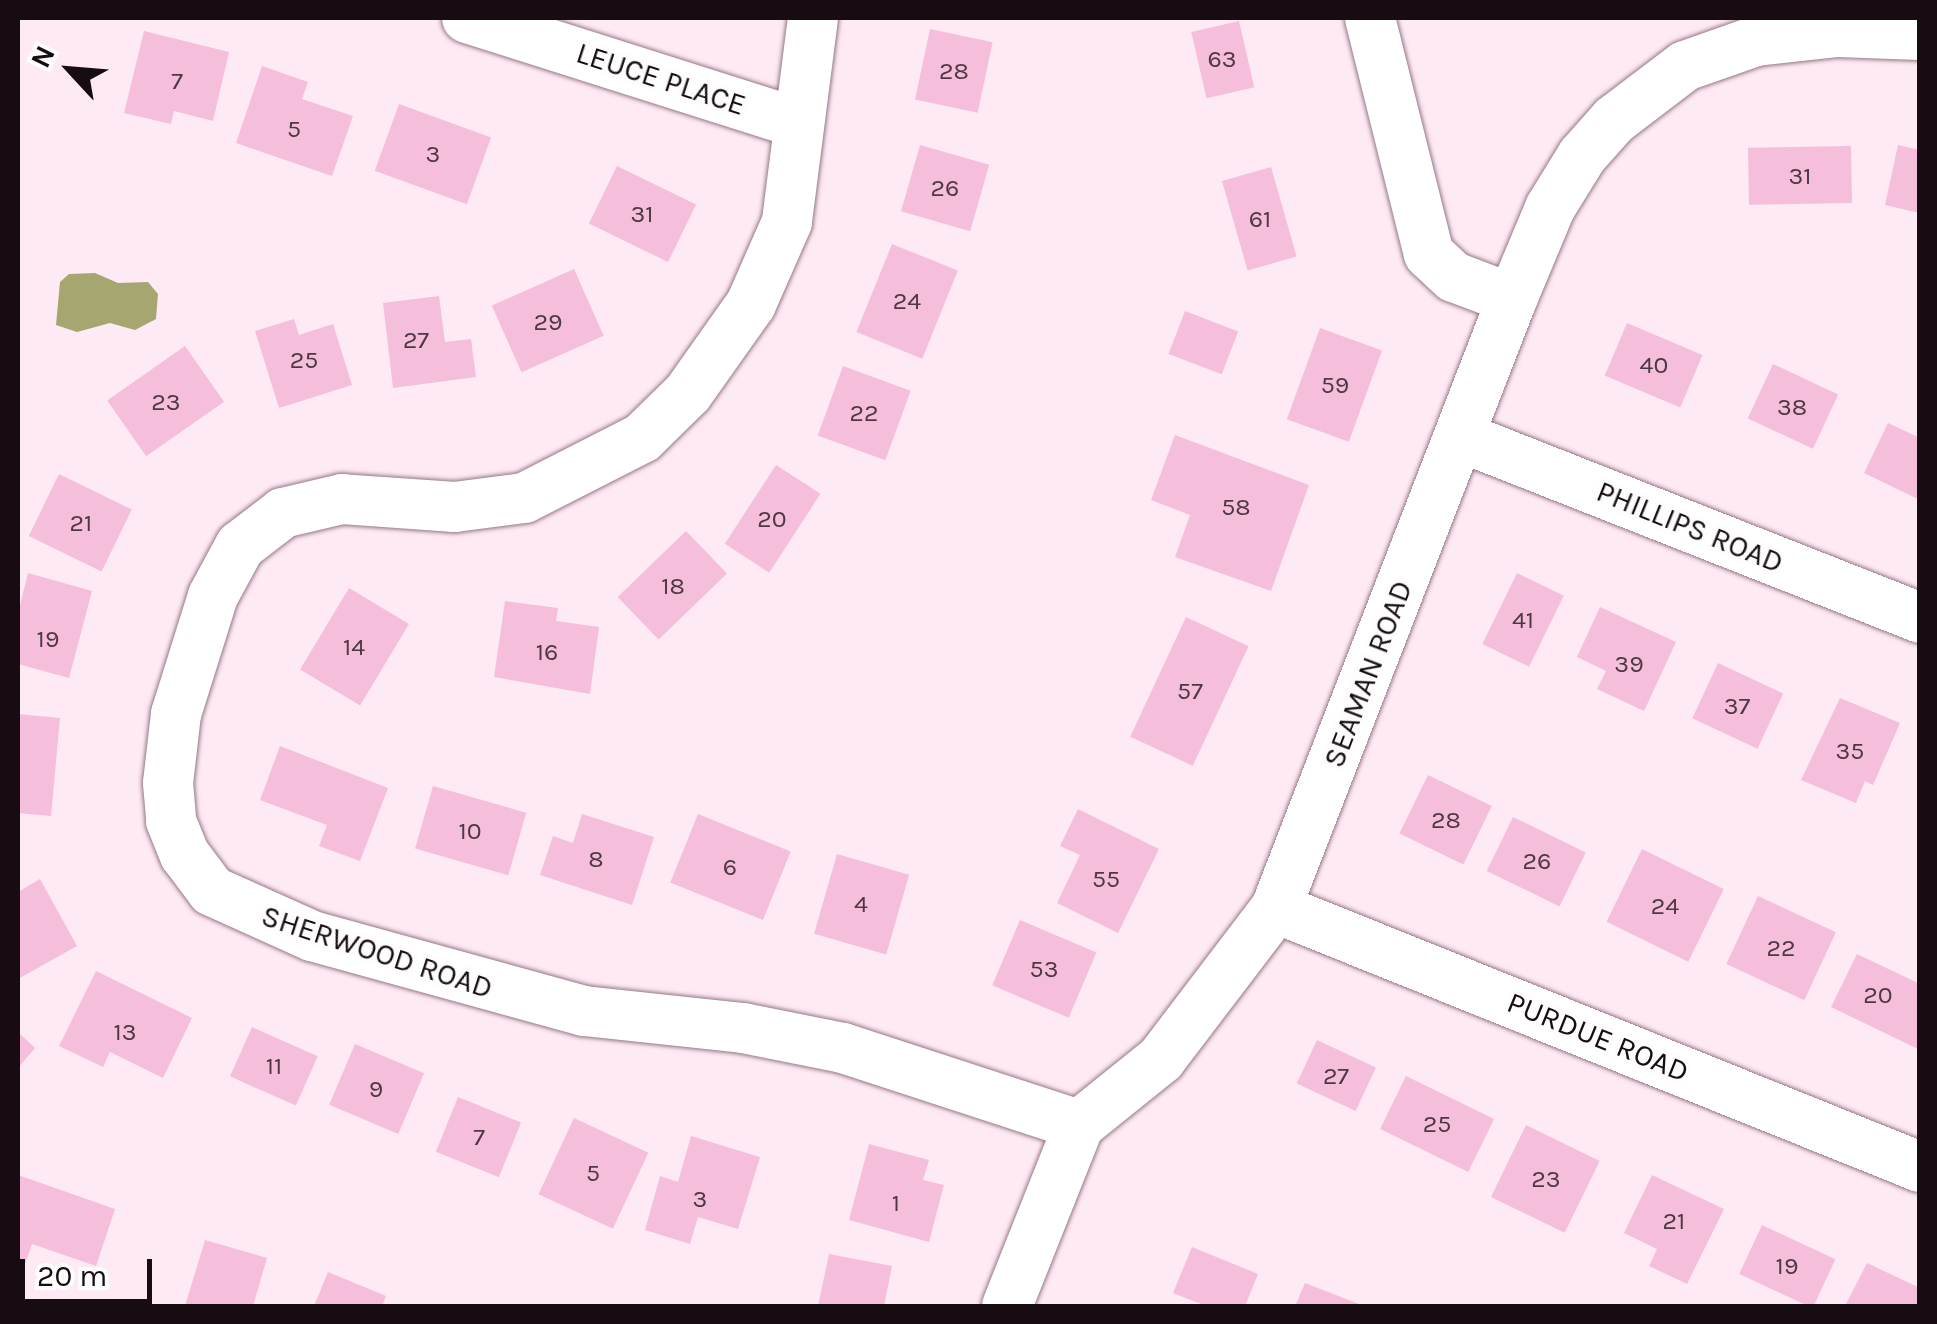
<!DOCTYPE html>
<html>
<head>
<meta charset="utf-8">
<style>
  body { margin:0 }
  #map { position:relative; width:1937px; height:1324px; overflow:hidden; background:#feeaf4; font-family:Karla,sans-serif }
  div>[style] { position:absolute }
  .water>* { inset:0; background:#a6a670 }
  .building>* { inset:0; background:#f5bedb; transform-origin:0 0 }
  .roads { filter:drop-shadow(0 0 2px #967787) drop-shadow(0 0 2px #967787) }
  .minor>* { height:50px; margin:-25px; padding:0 25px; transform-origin:25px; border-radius:25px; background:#fff }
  span { translate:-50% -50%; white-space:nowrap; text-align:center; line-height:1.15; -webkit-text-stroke:9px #fdfdfd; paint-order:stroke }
  .number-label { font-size:25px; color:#4e3844 }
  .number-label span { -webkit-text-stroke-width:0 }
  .street-label { font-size:30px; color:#170c12 }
  .frame { position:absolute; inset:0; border:20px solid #170c12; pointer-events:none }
  .north { position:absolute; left:20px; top:20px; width:100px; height:100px; -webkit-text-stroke:8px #fdfdfd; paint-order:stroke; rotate:296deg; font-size:28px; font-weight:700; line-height:40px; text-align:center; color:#170c12 }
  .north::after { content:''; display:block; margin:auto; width:35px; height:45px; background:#170c12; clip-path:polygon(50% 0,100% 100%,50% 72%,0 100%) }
  .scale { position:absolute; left:20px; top:1259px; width:132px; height:45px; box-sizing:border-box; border:5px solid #170c12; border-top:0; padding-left:12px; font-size:30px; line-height:35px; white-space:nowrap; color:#170c12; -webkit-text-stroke:8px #fdfdfd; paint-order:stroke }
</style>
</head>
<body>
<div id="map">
  <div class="water">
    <i style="clip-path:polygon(95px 273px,118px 283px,148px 282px,158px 294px,156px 319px,135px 330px,110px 323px,77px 332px,56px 325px,60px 282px,69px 274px)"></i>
  </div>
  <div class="building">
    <i style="left:1239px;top:21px;width:68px;height:49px;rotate:77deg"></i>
    <i style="left:930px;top:29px;width:64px;height:72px;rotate:12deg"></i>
    <i style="clip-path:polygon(144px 31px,229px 52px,213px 121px,174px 111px,171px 124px,124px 113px)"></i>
    <i style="clip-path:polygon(262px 66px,308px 82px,302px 99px,353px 116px,332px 176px,236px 143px)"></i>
    <i style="left:399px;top:104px;width:98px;height:71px;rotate:20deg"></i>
    <i style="left:920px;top:145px;width:72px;height:69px;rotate:16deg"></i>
    <i style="clip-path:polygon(1898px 145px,1920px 150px,1920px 213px,1885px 205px)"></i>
    <i style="left:1851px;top:146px;width:57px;height:103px;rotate:89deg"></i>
    <i style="left:617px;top:166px;width:88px;height:64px;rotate:26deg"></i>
    <i style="left:1271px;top:167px;width:93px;height:51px;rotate:74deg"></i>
    <i style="left:892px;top:244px;width:71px;height:95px;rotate:22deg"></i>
    <i style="left:574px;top:269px;width:73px;height:90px;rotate:66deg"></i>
    <i style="clip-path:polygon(439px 296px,445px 342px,471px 339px,476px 377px,393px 388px,383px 303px)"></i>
    <i style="left:1185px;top:311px;width:57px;height:46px;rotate:21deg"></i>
    <i style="clip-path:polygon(294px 319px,299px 335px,333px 324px,352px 385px,279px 408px,255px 331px)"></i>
    <i style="left:1627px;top:323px;width:82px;height:57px;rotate:23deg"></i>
    <i style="left:1320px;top:328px;width:66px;height:97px;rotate:20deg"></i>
    <i style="left:185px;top:346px;width:68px;height:95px;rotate:55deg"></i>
    <i style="left:1773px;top:364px;width:72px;height:60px;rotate:25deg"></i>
    <i style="left:843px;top:366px;width:72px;height:74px;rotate:20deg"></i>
    <i style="clip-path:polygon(1888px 423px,1920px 438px,1920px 500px,1864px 473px)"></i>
    <i style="clip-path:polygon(1175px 435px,1309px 485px,1271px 591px,1175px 557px,1190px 515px,1151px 500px)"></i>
    <i style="left:776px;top:465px;width:53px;height:94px;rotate:33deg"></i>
    <i style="left:59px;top:474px;width:81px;height:69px;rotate:26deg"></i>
    <i style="left:686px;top:531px;width:59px;height:95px;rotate:46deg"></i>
    <i style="clip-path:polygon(28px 573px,92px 591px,69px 678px,18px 664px,18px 613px)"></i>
    <i style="left:1517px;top:573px;width:52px;height:79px;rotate:26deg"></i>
    <i style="left:349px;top:588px;width:70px;height:95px;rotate:31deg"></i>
    <i style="clip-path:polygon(505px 601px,558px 608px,556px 621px,599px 627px,590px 694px,494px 677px)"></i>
    <i style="clip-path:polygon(1600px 607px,1676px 642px,1644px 711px,1597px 689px,1606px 671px,1577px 657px)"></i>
    <i style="left:1186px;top:617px;width:69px;height:132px;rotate:25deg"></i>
    <i style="left:1718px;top:663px;width:72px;height:61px;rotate:25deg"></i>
    <i style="clip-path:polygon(1840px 698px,1900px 723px,1873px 785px,1865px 781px,1856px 803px,1801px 780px)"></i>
    <i style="clip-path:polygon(18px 714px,60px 718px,51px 816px,18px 813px)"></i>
    <i style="clip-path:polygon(280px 746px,388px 788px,360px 861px,319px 846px,327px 825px,260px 800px)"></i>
    <i style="left:1428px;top:775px;width:71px;height:65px;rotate:26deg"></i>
    <i style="left:433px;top:786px;width:97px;height:65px;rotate:16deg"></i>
    <i style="clip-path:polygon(1078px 809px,1159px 849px,1118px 933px,1057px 903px,1080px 855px,1060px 846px)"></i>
    <i style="clip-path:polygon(582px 814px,654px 837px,632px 905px,540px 875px,553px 836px,573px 843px)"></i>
    <i style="left:698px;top:814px;width:100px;height:74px;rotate:22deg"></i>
    <i style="left:1513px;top:817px;width:81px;height:60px;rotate:26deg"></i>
    <i style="left:1642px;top:849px;width:91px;height:81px;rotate:26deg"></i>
    <i style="left:837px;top:854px;width:75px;height:83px;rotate:16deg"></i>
    <i style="clip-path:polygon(40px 879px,77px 946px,18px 979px,18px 892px)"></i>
    <i style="left:1758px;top:896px;width:86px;height:75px;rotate:25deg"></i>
    <i style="left:1020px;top:920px;width:83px;height:71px;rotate:23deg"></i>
    <i style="clip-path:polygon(1857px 954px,1920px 984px,1920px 1050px,1831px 1007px)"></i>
    <i style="clip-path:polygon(96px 971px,192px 1018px,163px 1078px,110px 1052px,103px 1067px,59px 1046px)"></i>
    <i style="left:252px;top:1027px;width:72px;height:54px;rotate:24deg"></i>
    <i style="clip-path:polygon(18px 1032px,35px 1048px,18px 1068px)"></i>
    <i style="left:1317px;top:1040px;width:65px;height:48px;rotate:25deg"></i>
    <i style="left:355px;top:1044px;width:75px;height:66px;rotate:23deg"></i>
    <i style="left:1406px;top:1076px;width:98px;height:59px;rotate:26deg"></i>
    <i style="left:458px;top:1097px;width:68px;height:59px;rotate:22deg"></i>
    <i style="left:574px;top:1118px;width:82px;height:84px;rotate:25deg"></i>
    <i style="left:1526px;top:1125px;width:82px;height:80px;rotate:26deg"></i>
    <i style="clip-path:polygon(691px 1136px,760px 1157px,738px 1229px,698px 1217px,690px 1244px,645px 1230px,660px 1176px,678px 1182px)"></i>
    <i style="clip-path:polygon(869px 1144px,929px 1160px,923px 1180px,944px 1185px,929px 1242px,849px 1220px)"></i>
    <i style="clip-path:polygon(18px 1175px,115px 1209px,96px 1266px,32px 1244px,25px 1264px,18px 1261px)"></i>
    <i style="clip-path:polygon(1652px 1175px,1724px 1209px,1687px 1284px,1649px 1266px,1657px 1249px,1624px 1233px)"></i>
    <i style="left:1762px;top:1225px;width:81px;height:54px;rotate:25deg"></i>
    <i style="clip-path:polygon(205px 1240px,267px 1258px,253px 1306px,185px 1306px)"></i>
    <i style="clip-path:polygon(1192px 1247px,1258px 1274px,1245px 1306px,1206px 1306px,1173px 1293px)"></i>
    <i style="clip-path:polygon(829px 1254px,892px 1266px,884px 1306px,818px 1306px)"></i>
    <i style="clip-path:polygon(1867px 1263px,1920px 1288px,1920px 1306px,1845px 1306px)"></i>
    <i style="clip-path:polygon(328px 1272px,386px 1296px,382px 1306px,314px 1306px)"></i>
    <i style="clip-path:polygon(1305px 1283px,1364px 1306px,1295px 1306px)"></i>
  </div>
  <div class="roads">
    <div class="minor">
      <i style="left:467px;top:18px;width:347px;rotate:17.6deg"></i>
      <i style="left:813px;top:18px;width:206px;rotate:97.3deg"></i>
      <i style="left:787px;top:222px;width:90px;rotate:113.7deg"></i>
      <i style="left:751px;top:304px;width:109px;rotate:125.3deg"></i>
      <i style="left:688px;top:393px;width:64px;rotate:135.6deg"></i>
      <i style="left:642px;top:438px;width:132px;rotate:153deg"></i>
      <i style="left:524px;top:498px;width:70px;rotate:172.6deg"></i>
      <i style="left:455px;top:507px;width:113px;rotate:-176deg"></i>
      <i style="left:342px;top:499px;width:61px;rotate:166.7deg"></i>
      <i style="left:283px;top:513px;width:54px;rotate:142.5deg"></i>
      <i style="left:240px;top:546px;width:57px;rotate:118.4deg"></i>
      <i style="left:213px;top:596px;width:124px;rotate:107.4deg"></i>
      <i style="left:176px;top:714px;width:69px;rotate:96.6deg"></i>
      <i style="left:168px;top:783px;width:38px;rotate:85deg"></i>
      <i style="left:171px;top:821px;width:37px;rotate:68deg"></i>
      <i style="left:185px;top:855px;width:45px;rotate:53.1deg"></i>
      <i style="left:212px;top:891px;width:110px;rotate:24.2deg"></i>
      <i style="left:312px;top:936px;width:282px;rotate:15.4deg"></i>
      <i style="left:584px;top:1011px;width:160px;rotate:6.1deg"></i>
      <i style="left:743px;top:1028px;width:102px;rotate:11.3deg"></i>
      <i style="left:843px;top:1048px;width:248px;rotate:18.1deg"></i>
      <i style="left:1370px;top:18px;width:243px;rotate:76deg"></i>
      <i style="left:1429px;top:254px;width:34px;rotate:43deg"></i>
      <i style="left:1454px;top:277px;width:62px;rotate:20.8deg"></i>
      <i style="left:1461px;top:437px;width:493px;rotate:21.5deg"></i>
      <i style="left:1276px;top:908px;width:694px;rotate:21.91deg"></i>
      <i style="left:1007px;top:1306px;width:195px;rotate:-68.3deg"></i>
      <i style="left:1079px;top:1125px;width:105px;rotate:-38.8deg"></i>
      <i style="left:1161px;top:1059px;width:190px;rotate:-52.7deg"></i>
      <i style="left:1276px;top:908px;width:653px;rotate:-68.82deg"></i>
      <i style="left:1512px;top:299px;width:99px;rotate:-67.3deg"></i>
      <i style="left:1550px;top:208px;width:61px;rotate:-58.4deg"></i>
      <i style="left:1582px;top:156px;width:48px;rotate:-48.4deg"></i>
      <i style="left:1614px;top:120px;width:89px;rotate:-37.3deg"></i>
      <i style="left:1685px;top:66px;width:75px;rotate:-19.4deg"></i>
      <i style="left:1756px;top:41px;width:82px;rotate:-6.3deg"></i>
      <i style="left:1838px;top:32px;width:82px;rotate:2.1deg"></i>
    </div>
  </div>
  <div class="number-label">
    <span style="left:1222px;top:59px">63</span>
    <span style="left:954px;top:71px">28</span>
    <span style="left:177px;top:81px">7</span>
    <span style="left:294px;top:129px">5</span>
    <span style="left:433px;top:154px">3</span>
    <span style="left:1800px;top:176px">31</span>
    <span style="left:945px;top:188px">26</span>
    <span style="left:642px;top:214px">31</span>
    <span style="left:1260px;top:219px">61</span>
    <span style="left:907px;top:301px">24</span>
    <span style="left:548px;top:322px">29</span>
    <span style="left:416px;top:340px">27</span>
    <span style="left:304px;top:360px">25</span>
    <span style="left:1654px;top:365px">40</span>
    <span style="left:1335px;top:385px">59</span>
    <span style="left:166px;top:402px">23</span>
    <span style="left:1792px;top:407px">38</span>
    <span style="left:864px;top:413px">22</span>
    <span style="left:1236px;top:507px">58</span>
    <span style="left:772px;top:519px">20</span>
    <span style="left:81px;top:523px">21</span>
    <span style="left:673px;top:586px">18</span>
    <span style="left:1523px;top:620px">41</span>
    <span style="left:48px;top:639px">19</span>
    <span style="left:354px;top:647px">14</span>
    <span style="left:547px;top:652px">16</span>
    <span style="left:1629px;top:664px">39</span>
    <span style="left:1190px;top:691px">57</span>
    <span style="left:1737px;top:706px">37</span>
    <span style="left:1850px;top:751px">35</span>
    <span style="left:1446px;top:820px">28</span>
    <span style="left:470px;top:831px">10</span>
    <span style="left:596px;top:859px">8</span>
    <span style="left:1537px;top:861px">26</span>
    <span style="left:730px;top:867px">6</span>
    <span style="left:1106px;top:879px">55</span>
    <span style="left:861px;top:904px">4</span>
    <span style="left:1665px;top:906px">24</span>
    <span style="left:1781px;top:948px">22</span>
    <span style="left:1044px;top:969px">53</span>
    <span style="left:1878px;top:995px">20</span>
    <span style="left:125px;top:1032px">13</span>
    <span style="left:274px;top:1066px">11</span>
    <span style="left:1336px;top:1076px">27</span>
    <span style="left:376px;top:1089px">9</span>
    <span style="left:1437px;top:1124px">25</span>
    <span style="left:479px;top:1137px">7</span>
    <span style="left:593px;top:1173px">5</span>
    <span style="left:1546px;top:1179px">23</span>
    <span style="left:700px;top:1199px">3</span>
    <span style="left:896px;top:1203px">1</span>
    <span style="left:1674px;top:1221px">21</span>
    <span style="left:1787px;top:1266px">19</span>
  </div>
  <div class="street-label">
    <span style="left:661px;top:79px;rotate:18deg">LEUCE PLACE</span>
    <span style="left:1690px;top:527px;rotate:22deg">PHILLIPS ROAD</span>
    <span style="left:1368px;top:674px;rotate:-69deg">SEAMAN ROAD</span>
    <span style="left:377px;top:952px;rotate:18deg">SHERWOOD ROAD</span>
    <span style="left:1598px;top:1037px;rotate:22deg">PURDUE ROAD</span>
  </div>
  <div class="frame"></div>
  <div class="north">N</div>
  <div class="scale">20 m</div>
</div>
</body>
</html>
